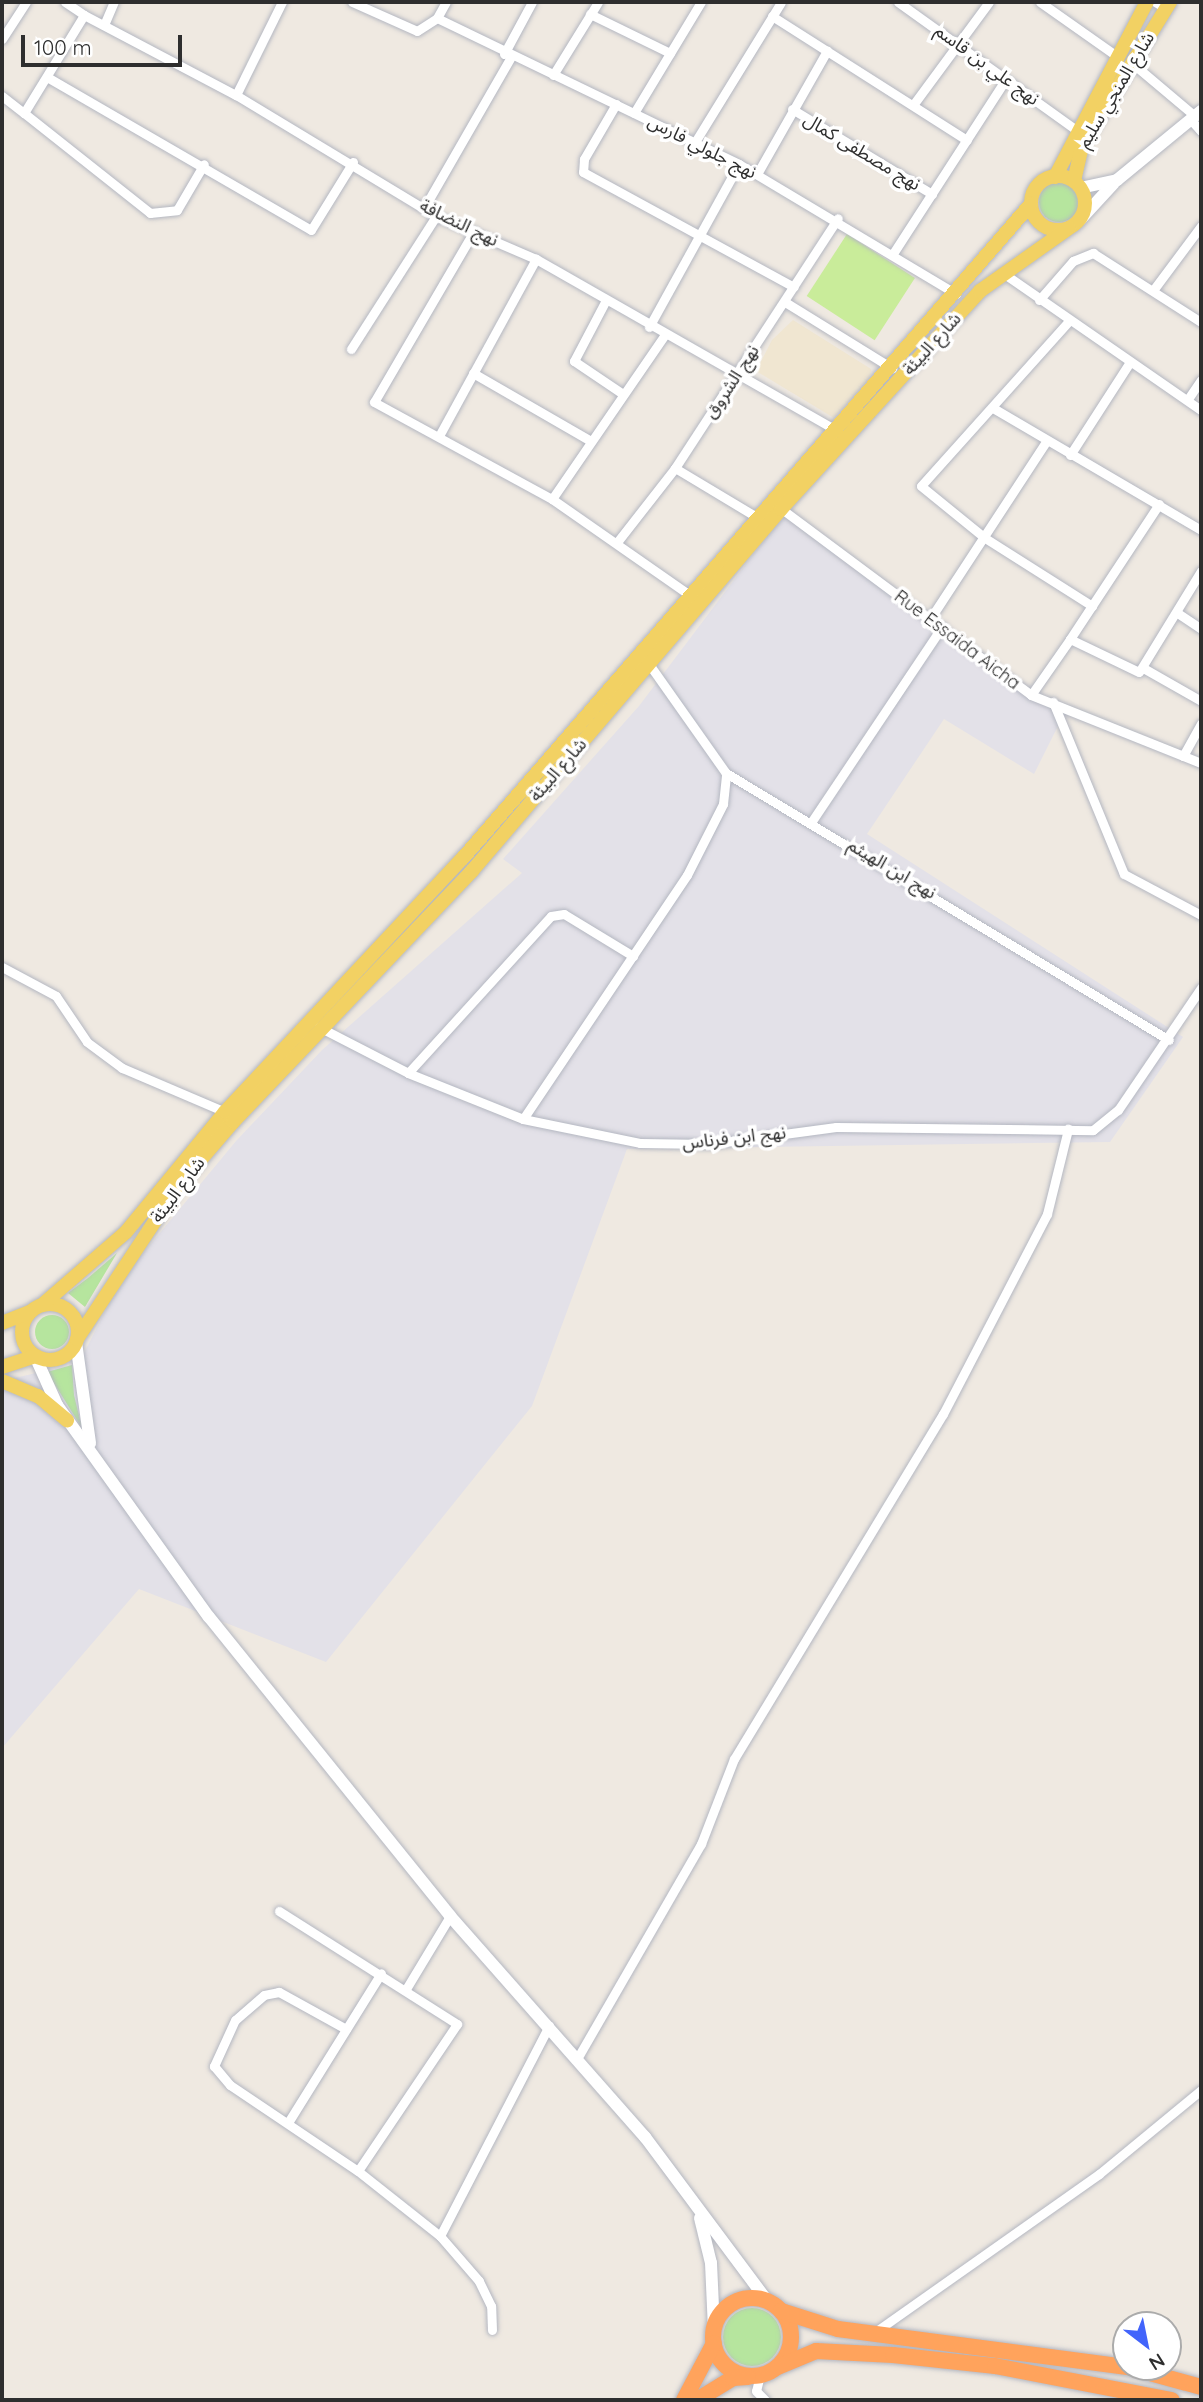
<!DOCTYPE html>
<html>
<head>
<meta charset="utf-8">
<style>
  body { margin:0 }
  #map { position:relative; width:1203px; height:2402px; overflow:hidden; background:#efe9e1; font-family:Quicksand,"Noto Sans Arabic",sans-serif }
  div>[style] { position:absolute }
  .industrial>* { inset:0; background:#e3e1e8 }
  .education>* { inset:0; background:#f0e6d1 }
  .green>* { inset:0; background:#b6e59e }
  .round { border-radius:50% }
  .pitch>* { inset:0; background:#c9ec9a; transform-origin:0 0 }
  .roads { filter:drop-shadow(0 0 2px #b4b7c1) drop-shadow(0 0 2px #b4b7c1) }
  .street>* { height:9px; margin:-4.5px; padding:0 4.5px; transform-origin:4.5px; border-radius:4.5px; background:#fff }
  .secondary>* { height:12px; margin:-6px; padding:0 6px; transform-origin:6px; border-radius:6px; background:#fff }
  .primary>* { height:14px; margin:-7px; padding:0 7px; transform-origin:7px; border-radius:7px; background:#f2d163 }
  .primary>.ring { margin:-7px; padding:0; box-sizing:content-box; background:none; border:14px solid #f2d163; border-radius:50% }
  .highway>* { height:16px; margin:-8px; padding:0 8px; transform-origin:8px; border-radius:8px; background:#ffa35c }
  .highway>.ring { margin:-8px; padding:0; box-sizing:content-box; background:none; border:16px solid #ffa35c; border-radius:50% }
  span { translate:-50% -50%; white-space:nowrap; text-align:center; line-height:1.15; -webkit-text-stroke:7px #fff; paint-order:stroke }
  .street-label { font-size:18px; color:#2e2e2e }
  .frame { position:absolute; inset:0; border:4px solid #2e2e2e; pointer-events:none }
  .north { position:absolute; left:1112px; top:2311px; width:70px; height:70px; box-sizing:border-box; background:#fff; border:2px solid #ababab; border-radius:50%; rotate:148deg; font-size:19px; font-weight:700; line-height:28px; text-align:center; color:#2e2e2e }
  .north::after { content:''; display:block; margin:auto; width:24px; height:32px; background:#4264fb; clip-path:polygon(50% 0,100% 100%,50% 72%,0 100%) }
  .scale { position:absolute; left:21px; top:35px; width:161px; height:32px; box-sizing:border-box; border:4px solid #2e2e2e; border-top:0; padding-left:9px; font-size:21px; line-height:24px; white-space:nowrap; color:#2e2e2e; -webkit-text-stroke:5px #fff; paint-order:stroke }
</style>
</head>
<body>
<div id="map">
  <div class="industrial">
    <i style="clip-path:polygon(786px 511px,1063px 716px,1034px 774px,944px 719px,867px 834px,1183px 1037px,1110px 1142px,627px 1149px,532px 1406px,326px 1662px,139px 1589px,2px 1748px,2px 1381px,79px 1363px,121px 1280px,236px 1141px,322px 1050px,522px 873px,503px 859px,639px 706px)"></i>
  </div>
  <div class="education">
    <i style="clip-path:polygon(793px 320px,871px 369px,870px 379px,834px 418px,756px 371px,772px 340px)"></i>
  </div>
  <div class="green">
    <i class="round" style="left:1039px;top:182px;width:40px;height:40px"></i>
    <i style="clip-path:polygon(117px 1253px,85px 1307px,68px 1293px,88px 1278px)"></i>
    <i class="round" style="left:35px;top:1315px;width:34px;height:34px"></i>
    <i style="clip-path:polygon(72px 1365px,74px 1395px,82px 1428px,47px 1372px)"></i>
    <i class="round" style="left:723px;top:2308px;width:58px;height:58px"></i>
  </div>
  <div class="pitch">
    <i style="left:847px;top:234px;width:81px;height:74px;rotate:33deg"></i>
  </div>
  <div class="roads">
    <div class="street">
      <i style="left:65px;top:2px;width:23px;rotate:34deg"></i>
      <i style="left:84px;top:15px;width:115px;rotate:121.5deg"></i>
      <i style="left:24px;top:113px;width:161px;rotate:38.4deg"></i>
      <i style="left:150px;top:213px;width:27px;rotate:-6deg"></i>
      <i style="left:177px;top:210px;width:53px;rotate:-59.6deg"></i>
      <i style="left:352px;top:2px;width:71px;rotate:24deg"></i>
      <i style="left:417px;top:31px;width:24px;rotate:-33deg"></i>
      <i style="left:437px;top:18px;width:18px;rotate:-61deg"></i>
      <i style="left:898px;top:2px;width:218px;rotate:35.7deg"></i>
      <i style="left:1040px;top:2px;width:92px;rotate:35.2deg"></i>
      <i style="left:1155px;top:2px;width:12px;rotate:31deg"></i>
      <i style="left:590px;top:14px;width:89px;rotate:26deg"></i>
      <i style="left:84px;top:15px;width:172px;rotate:27.8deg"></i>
      <i style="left:236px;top:95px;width:234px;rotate:31.2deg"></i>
      <i style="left:436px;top:216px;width:109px;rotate:23.3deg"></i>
      <i style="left:536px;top:259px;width:343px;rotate:29.7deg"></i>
      <i style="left:772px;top:16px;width:231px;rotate:32.5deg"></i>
      <i style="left:437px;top:18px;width:335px;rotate:25.8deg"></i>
      <i style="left:739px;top:164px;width:253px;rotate:30.9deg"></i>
      <i style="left:104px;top:25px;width:25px;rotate:-67deg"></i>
      <i style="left:2px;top:39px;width:44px;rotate:-57deg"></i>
      <i style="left:504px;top:54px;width:59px;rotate:-61.7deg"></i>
      <i style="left:1132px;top:63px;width:82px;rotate:40.1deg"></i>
      <i style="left:553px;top:75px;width:86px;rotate:-58.3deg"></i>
      <i style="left:47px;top:77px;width:305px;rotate:30.1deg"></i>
      <i style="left:311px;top:230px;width:80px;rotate:-58.3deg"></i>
      <i style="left:236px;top:95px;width:104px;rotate:-63.7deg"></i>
      <i style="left:2px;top:96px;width:28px;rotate:38deg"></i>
      <i style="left:616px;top:104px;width:64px;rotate:120.2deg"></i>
      <i style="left:584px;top:159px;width:13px;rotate:94deg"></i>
      <i style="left:583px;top:172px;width:240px;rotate:28.6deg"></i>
      <i style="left:913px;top:105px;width:128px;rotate:-53.6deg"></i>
      <i style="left:792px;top:109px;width:164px;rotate:31.3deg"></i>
      <i style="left:634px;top:113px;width:130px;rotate:-58.9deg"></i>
      <i style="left:1191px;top:120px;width:15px;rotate:48deg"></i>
      <i style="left:695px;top:142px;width:164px;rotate:-58.4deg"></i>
      <i style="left:757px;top:174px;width:142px;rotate:-60.4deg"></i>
      <i style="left:424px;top:208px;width:174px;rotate:-60.1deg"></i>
      <i style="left:474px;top:231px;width:198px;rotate:120.3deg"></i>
      <i style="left:374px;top:402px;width:203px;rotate:28.6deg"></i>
      <i style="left:552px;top:499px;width:166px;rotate:34.9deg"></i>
      <i style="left:894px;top:252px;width:206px;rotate:-57.1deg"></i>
      <i style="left:1003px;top:273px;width:241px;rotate:34.7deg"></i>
      <i style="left:1154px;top:289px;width:79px;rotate:-53.3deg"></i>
      <i style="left:606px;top:300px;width:69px;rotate:117.7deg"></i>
      <i style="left:574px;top:361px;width:59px;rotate:34deg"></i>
      <i style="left:1039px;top:300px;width:52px;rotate:-48.9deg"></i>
      <i style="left:1073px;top:261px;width:22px;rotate:-22deg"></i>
      <i style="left:1093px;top:253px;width:128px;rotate:32.6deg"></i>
      <i style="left:785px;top:302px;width:126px;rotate:31.7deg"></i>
      <i style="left:1068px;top:322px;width:220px;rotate:131.9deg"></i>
      <i style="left:921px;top:486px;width:82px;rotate:39.1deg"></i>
      <i style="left:985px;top:538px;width:127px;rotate:32.4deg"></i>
      <i style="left:649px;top:327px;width:186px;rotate:-61.1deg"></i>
      <i style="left:351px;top:349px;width:158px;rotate:-57.4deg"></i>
      <i style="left:473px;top:373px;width:136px;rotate:30deg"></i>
      <i style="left:1188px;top:399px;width:23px;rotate:-56deg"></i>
      <i style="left:993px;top:408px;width:241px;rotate:30.4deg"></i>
      <i style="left:439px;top:436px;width:202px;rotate:-61.3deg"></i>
      <i style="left:1070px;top:455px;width:111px;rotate:-57.2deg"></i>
      <i style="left:675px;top:468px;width:93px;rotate:31deg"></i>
      <i style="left:552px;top:499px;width:198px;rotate:-55.5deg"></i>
      <i style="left:1159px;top:504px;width:162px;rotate:123.4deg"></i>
      <i style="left:1070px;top:639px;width:76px;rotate:25.6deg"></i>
      <i style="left:1139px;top:672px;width:119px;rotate:-58.5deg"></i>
      <i style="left:779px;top:507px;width:314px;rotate:36.7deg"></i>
      <i style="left:1031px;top:695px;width:183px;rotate:21.8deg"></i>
      <i style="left:618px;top:541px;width:93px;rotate:-52deg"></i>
      <i style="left:675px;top:468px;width:298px;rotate:-56.9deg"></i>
      <i style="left:1179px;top:614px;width:27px;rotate:34deg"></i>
      <i style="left:930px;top:619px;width:210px;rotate:-56.8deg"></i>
      <i style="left:649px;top:664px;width:133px;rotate:54.8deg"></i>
      <i style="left:726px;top:773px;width:517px;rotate:31.08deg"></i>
      <i style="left:1145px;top:669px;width:64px;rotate:29.7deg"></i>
      <i style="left:1031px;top:695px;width:68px;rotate:-55.1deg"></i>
      <i style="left:1053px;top:702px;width:186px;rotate:67.6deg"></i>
      <i style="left:1124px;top:874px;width:87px;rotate:28deg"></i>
      <i style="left:1183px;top:756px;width:37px;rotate:-61deg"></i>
      <i style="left:812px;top:821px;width:234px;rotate:-56.2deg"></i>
      <i style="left:2px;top:967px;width:61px;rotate:28.2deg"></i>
      <i style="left:56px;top:996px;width:55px;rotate:56deg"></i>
      <i style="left:87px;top:1042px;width:44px;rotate:36.6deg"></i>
      <i style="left:122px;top:1068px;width:112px;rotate:23.1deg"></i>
      <i style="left:319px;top:1027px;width:100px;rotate:27.3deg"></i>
      <i style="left:408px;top:1073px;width:124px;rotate:21.8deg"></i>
      <i style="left:523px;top:1119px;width:119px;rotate:11.6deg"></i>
      <i style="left:640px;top:1143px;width:70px;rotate:0.8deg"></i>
      <i style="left:710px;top:1144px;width:127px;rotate:-7.7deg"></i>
      <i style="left:836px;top:1127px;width:257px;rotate:0.7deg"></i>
      <i style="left:1093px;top:1130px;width:32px;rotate:-39deg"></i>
      <i style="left:1118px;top:1110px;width:148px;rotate:-55.8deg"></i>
      <i style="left:408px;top:1073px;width:212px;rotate:-47.7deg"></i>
      <i style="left:551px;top:916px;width:13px;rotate:-9deg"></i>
      <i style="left:564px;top:914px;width:81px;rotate:31.3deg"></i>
      <i style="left:523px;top:1119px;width:294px;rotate:-56.1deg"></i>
      <i style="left:687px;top:875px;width:80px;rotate:-63.1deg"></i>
      <i style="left:723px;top:804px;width:31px;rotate:-84deg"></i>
      <i style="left:279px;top:1911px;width:211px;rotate:32.4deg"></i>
      <i style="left:457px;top:2024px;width:177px;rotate:124deg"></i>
      <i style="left:406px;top:1989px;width:85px;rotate:-58.9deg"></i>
      <i style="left:346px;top:2029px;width:77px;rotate:-151.1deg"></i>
      <i style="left:279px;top:1992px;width:15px;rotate:169deg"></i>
      <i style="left:264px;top:1995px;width:38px;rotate:139deg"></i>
      <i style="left:235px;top:2020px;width:51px;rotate:114.5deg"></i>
      <i style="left:214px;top:2066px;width:25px;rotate:50deg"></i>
      <i style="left:230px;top:2085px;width:154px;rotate:33.9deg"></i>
      <i style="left:358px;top:2171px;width:105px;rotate:38.4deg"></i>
      <i style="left:578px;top:2057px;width:246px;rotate:-60deg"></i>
      <i style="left:701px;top:1844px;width:91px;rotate:-68.8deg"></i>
      <i style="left:734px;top:1759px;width:403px;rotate:-58.8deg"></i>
      <i style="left:943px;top:1414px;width:225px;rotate:-62.5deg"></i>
      <i style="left:1047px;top:1214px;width:88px;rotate:-76.1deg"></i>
      <i style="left:289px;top:2121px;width:174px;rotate:-58.1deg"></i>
      <i style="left:492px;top:2330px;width:24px;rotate:-92deg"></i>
      <i style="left:491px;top:2306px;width:28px;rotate:-116deg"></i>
      <i style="left:479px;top:2281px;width:60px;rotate:-130.9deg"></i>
      <i style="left:440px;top:2236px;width:237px;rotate:-62.6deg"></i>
      <i style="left:875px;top:2332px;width:274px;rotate:-35.2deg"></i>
      <i style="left:1099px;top:2174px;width:132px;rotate:-39.5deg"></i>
      <i style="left:760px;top:2375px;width:16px;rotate:104deg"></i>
      <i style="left:756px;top:2391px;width:13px;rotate:45deg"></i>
    </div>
    <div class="secondary">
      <i style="left:1080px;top:188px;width:38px;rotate:-12deg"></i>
      <i style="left:1117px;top:180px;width:109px;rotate:-39.4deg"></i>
      <i style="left:1080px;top:220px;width:50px;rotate:-47.4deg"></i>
      <i style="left:76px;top:1342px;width:102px;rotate:82.1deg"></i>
      <i style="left:35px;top:1356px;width:54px;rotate:65.8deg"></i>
      <i style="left:57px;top:1405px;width:261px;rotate:54.4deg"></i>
      <i style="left:209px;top:1617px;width:384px;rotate:51.1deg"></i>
      <i style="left:450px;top:1916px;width:295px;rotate:48.6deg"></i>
      <i style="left:645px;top:2137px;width:206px;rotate:53.3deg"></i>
      <i style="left:700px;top:2218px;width:46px;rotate:76.3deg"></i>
      <i style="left:711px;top:2263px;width:65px;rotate:87.4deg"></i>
    </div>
    <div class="primary">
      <i class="ring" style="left:1031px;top:176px;width:40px;height:40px"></i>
      <i style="left:1055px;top:177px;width:198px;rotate:-62.3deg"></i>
      <i style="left:1074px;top:181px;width:39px;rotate:-77deg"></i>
      <i style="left:1083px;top:143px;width:166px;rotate:-58.3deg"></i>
      <i class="ring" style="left:22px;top:1304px;width:42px;height:42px"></i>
      <i style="left:42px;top:1305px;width:111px;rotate:-41deg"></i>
      <i style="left:126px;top:1232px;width:156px;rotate:-50.5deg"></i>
      <i style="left:225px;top:1112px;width:348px;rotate:-46.9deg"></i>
      <i style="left:463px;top:858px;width:866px;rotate:-49.03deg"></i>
      <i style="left:2px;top:1323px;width:31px;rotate:-22deg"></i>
      <i style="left:77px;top:1339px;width:185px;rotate:-56.5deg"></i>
      <i style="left:179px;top:1185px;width:83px;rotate:-49.4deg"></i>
      <i style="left:233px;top:1122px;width:347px;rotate:-46.4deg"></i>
      <i style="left:472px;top:871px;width:476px;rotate:-49.5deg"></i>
      <i style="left:781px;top:509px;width:295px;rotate:-47.6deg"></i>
      <i style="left:980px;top:291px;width:109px;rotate:-35.3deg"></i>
      <i style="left:2px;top:1367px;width:35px;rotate:-18deg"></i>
      <i style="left:2px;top:1381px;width:39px;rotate:23deg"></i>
      <i style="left:38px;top:1396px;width:38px;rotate:40deg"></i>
    </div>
    <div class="highway">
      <i class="ring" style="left:713px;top:2298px;width:62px;height:62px"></i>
      <i style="left:781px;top:2311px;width:60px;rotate:17.5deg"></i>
      <i style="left:838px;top:2329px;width:290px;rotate:7.5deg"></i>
      <i style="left:778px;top:2367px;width:41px;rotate:-22.8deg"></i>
      <i style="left:816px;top:2351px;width:77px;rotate:3deg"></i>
      <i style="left:893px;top:2355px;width:103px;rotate:6.2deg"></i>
      <i style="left:995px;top:2366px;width:180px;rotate:10.9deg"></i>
      <i style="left:1128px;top:2367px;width:76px;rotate:15.3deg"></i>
      <i style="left:684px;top:2400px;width:64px;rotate:-62.2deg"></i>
      <i style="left:697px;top:2400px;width:42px;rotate:-31.4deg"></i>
      <i style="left:733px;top:2378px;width:15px;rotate:-4deg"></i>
    </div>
  </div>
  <div class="street-label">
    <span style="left:987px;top:65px;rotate:36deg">نهج علي بن قاسم</span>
    <span style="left:1116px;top:90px;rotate:-59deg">شارع المنجي سليم</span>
    <span style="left:702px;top:147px;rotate:27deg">نهج جلولي فارس</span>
    <span style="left:862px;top:152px;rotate:31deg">نهج مصطفى كمال</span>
    <span style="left:459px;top:223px;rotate:26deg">نهج النضافة</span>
    <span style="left:932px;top:344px;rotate:-48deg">شارع البيئة</span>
    <span style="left:732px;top:382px;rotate:-57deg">نهج الشروق</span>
    <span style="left:957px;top:640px;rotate:37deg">Rue Essaida Aicha</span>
    <span style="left:558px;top:770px;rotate:-49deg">شارع البيئة</span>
    <span style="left:892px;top:869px;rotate:31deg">نهج ابن الهيثم</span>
    <span style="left:734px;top:1138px;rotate:-6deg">نهج ابن فرناس</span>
    <span style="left:178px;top:1190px;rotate:-53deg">شارع البيئة</span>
  </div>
  <div class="frame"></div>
  <div class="north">N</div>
  <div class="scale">100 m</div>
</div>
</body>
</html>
